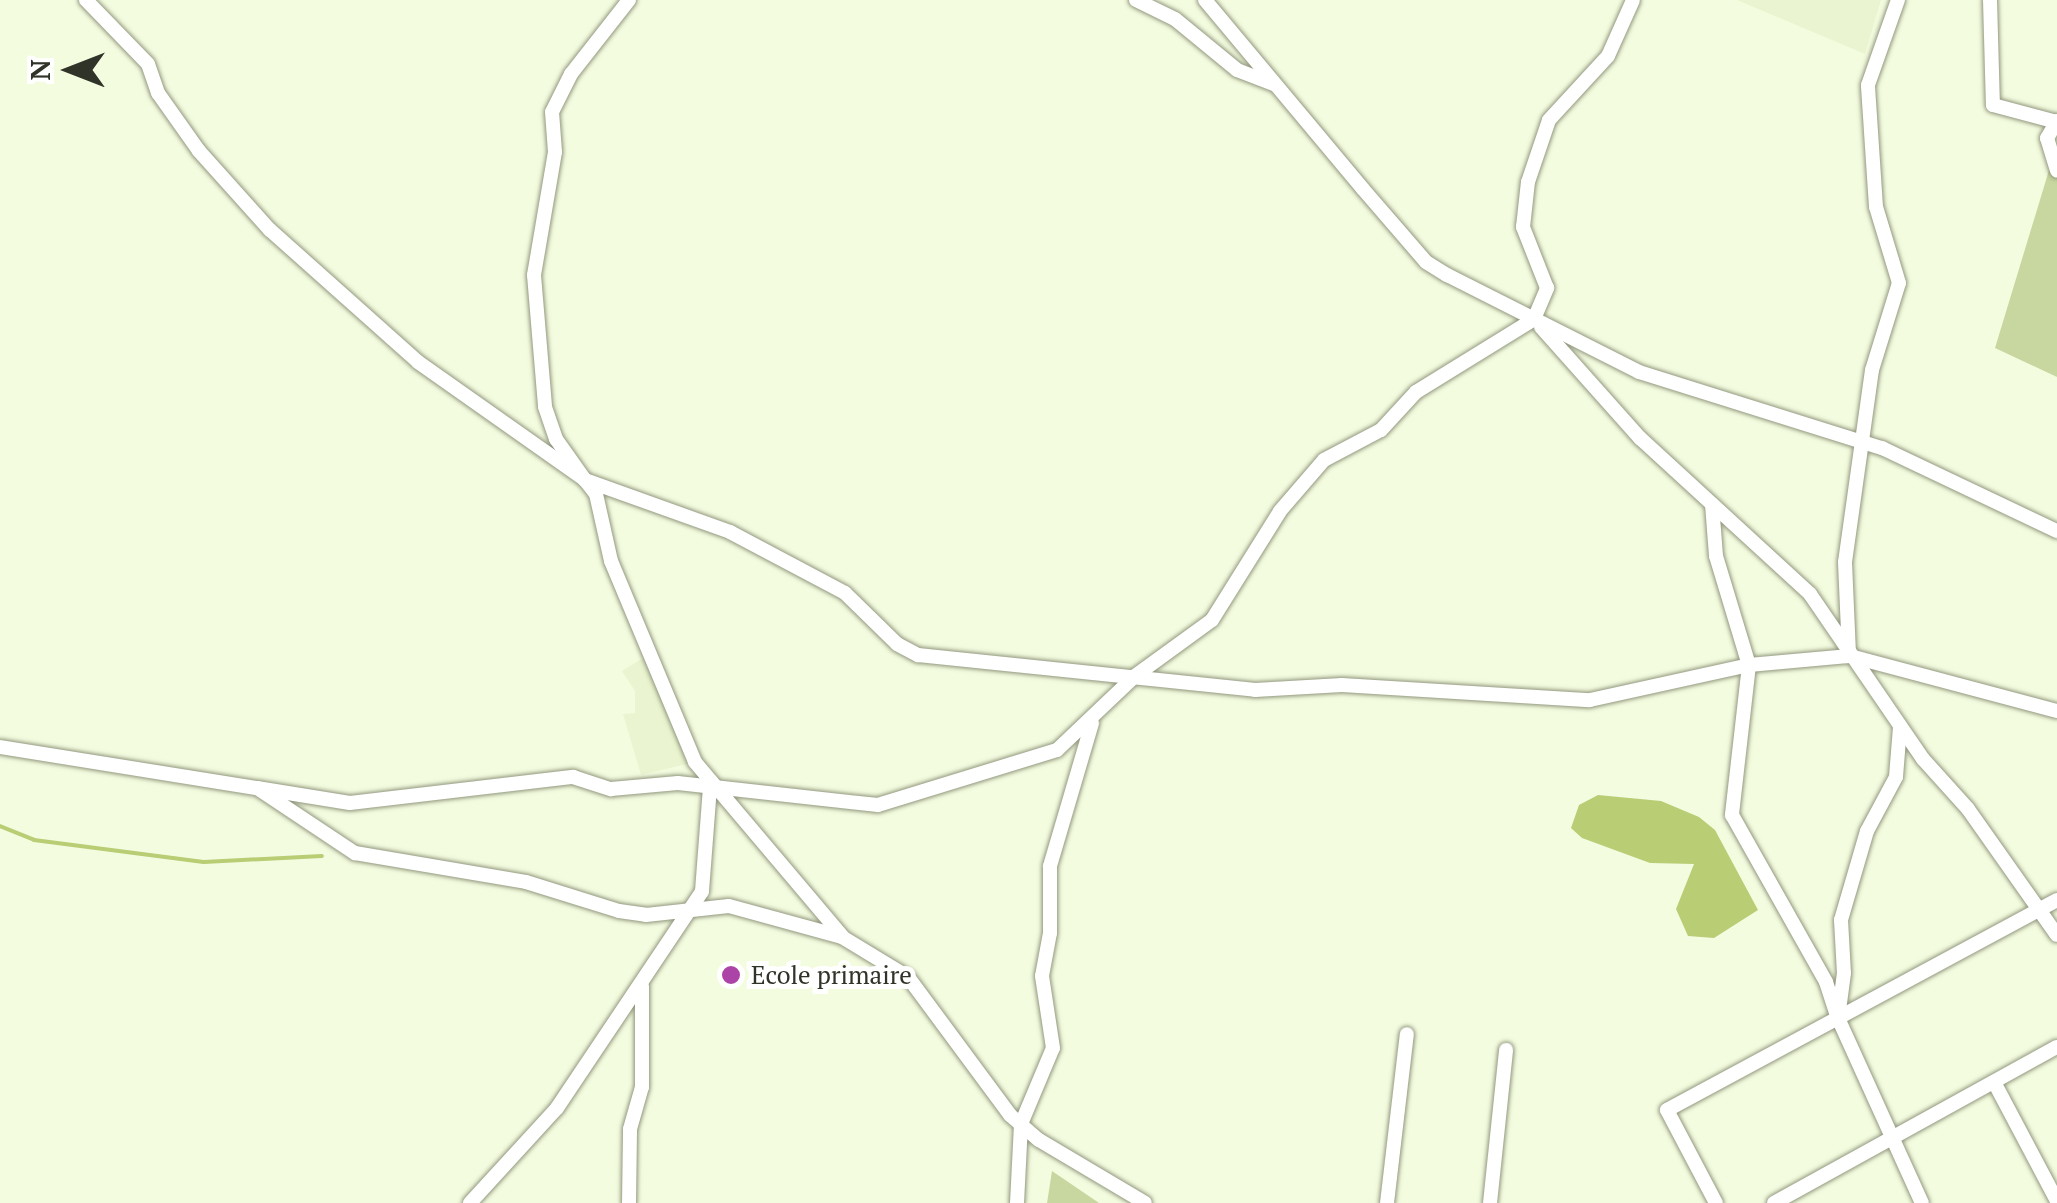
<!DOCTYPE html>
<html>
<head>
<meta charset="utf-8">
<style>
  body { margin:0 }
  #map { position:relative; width:2057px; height:1203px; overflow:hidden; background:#f4fce0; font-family:"PT Serif",serif }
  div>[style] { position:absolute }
  .built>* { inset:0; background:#eaf4d0 }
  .green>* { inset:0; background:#c8d69f }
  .water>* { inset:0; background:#b8cd74 }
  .stream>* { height:4px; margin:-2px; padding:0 2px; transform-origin:2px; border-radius:2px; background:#b8cd74 }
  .roads { filter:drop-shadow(0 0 2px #91987e) drop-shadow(0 0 2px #91987e) }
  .minor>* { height:14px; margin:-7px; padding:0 7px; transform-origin:7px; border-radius:7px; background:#fff }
  .dots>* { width:28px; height:28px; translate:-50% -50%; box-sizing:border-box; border:5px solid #fff; border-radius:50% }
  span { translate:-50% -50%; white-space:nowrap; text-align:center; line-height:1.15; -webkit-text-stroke:10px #fff; paint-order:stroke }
  .poi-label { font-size:25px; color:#303328 }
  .left { translate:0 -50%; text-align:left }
  .north { position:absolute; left:20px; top:20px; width:100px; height:100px; -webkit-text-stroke:8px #fff; paint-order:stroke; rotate:270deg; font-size:28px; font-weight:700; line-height:40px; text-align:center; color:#303328 }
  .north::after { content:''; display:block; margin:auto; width:35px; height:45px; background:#303328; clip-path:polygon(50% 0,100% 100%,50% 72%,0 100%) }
</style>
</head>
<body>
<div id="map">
  <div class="built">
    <i style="clip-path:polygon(1737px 0,1881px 0,1865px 54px)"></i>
    <i style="clip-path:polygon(651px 653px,695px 762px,641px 775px,623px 714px,635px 713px,635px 691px,622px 671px)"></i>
  </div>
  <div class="green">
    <i style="clip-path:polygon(2053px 157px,2057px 158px,2057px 377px,1995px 348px)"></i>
    <i style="clip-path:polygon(1052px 1171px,1099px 1203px,1047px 1203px)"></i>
  </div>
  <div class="water">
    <i style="clip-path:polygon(1598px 795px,1661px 801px,1699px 817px,1715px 830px,1758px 910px,1714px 938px,1688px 936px,1676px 909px,1694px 864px,1650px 863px,1582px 838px,1571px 828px,1579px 805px)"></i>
  </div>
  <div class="stream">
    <i style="left:0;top:826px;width:37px;rotate:22deg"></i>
    <i style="left:34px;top:840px;width:171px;rotate:7.4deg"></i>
    <i style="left:204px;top:862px;width:118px;rotate:-2.9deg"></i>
  </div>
  <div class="roads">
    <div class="minor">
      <i style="left:86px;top:0;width:89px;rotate:45.9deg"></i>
      <i style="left:148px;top:64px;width:31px;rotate:71deg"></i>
      <i style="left:158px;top:93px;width:71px;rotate:54.7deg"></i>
      <i style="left:199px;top:151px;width:106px;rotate:48.1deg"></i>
      <i style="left:270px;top:230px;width:198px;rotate:41.7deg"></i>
      <i style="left:418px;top:362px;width:204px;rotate:35.2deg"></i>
      <i style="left:585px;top:480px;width:18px;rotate:52deg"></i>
      <i style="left:596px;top:494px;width:69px;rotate:77.4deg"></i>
      <i style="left:611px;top:561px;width:218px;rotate:67.3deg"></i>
      <i style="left:695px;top:762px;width:228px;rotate:49.8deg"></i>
      <i style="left:629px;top:0;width:94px;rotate:128.1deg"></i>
      <i style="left:571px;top:74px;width:42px;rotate:116.6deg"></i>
      <i style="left:552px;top:112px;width:40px;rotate:85.7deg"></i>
      <i style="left:555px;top:152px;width:125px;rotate:99.7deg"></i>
      <i style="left:534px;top:275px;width:132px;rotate:85.2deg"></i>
      <i style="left:545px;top:407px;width:34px;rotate:71deg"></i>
      <i style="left:556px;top:439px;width:50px;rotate:54.7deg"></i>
      <i style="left:585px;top:480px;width:154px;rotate:19.7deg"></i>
      <i style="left:730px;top:532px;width:130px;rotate:27.9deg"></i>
      <i style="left:845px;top:593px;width:73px;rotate:44.4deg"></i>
      <i style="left:897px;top:644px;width:24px;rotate:28deg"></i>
      <i style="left:918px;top:655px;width:339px;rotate:5.9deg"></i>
      <i style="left:1255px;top:690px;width:87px;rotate:-3.3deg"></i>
      <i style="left:1342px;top:685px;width:248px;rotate:3.5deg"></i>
      <i style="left:1590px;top:700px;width:163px;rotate:-12.4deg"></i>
      <i style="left:1749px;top:665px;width:101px;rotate:-5.1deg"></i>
      <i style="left:1850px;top:656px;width:214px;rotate:14.9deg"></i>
      <i style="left:1136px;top:0;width:43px;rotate:26deg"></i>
      <i style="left:1175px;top:19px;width:80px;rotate:39.4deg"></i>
      <i style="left:1237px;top:70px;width:39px;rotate:21deg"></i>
      <i style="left:1205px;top:0;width:246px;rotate:50.1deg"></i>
      <i style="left:1363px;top:189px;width:96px;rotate:49.2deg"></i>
      <i style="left:1426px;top:262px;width:25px;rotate:32deg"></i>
      <i style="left:1447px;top:275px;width:215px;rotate:26.8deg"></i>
      <i style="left:1639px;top:372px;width:255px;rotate:17.4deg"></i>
      <i style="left:1882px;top:448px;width:194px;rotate:25.4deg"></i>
      <i style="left:1990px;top:0;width:105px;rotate:88.4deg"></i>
      <i style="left:1993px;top:105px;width:66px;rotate:14.9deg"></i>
      <i style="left:2057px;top:121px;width:20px;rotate:120deg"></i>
      <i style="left:2047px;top:138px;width:34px;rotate:73deg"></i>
      <i style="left:1541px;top:327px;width:149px;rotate:48.3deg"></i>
      <i style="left:1640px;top:438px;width:231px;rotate:42.5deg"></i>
      <i style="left:1810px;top:594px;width:200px;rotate:55.6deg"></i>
      <i style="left:1923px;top:759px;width:67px;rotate:48deg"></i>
      <i style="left:1968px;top:809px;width:154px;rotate:54.8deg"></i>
      <i style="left:1712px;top:504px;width:52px;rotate:85.6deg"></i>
      <i style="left:1716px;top:556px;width:114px;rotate:73.2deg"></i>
      <i style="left:1749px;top:665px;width:151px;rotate:96.5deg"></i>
      <i style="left:1732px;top:815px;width:192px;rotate:60.6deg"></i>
      <i style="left:1826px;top:982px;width:38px;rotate:72deg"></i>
      <i style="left:1849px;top:654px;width:92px;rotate:-92.5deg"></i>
      <i style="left:1845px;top:562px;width:194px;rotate:-82deg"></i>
      <i style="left:1872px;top:370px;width:91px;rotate:-72.8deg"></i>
      <i style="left:1899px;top:283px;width:79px;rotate:-106.8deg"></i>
      <i style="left:1876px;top:207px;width:122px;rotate:-93.8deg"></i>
      <i style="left:1868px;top:85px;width:90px;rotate:-70.6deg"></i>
      <i style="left:1900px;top:727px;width:50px;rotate:94.6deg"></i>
      <i style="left:1896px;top:777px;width:61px;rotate:118.2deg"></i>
      <i style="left:1867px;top:831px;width:93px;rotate:106.3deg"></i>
      <i style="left:1841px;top:920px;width:53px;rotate:86.8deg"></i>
      <i style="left:1844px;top:973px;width:45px;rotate:97.6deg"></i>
      <i style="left:1838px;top:1018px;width:203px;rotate:65.6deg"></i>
      <i style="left:0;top:747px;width:260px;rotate:9.1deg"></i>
      <i style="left:257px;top:788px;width:118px;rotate:33.6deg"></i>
      <i style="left:355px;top:853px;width:173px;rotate:9.6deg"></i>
      <i style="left:526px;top:882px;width:97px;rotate:17.3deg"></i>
      <i style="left:619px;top:911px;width:27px;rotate:8deg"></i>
      <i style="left:646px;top:915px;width:83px;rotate:-6.2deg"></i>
      <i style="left:729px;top:906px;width:117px;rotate:15.3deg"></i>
      <i style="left:842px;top:937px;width:77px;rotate:31.2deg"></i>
      <i style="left:908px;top:977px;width:172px;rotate:53.5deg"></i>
      <i style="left:1010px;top:1115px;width:38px;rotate:41deg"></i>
      <i style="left:1039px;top:1140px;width:123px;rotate:30.7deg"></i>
      <i style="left:257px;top:788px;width:94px;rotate:9.2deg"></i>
      <i style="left:350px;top:803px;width:225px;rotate:-6.7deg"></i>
      <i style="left:573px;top:777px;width:40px;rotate:18deg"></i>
      <i style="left:611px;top:789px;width:67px;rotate:-5.1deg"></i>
      <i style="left:678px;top:783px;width:201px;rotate:6.3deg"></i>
      <i style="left:878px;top:805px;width:187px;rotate:-17.1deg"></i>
      <i style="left:1057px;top:750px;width:108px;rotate:-43.5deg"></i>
      <i style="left:1135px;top:676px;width:95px;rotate:-36deg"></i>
      <i style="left:1212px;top:620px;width:128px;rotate:-58deg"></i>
      <i style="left:1280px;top:511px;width:67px;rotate:-49.2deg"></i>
      <i style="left:1324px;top:460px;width:64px;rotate:-27.8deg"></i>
      <i style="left:1381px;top:430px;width:52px;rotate:-47.4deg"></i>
      <i style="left:1416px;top:392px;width:139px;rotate:-31.7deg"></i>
      <i style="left:1534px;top:319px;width:34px;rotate:-67deg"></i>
      <i style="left:1547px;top:288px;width:66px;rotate:-111.5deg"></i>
      <i style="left:1523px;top:227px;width:45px;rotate:-83.7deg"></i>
      <i style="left:1528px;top:182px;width:65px;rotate:-71.3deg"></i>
      <i style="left:1549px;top:120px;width:87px;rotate:-47.3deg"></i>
      <i style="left:1608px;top:56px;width:61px;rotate:-65.9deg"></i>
      <i style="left:1994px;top:1082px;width:135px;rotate:62.1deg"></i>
      <i style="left:470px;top:1203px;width:129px;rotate:-47.5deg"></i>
      <i style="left:557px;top:1108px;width:261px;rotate:-56.2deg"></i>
      <i style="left:702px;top:891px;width:104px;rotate:-85.6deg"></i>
      <i style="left:629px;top:1203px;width:74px;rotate:-89.2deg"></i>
      <i style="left:630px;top:1129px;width:44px;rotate:-74.1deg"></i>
      <i style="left:642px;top:1087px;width:101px;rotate:-90deg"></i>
      <i style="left:1017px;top:1203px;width:79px;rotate:-87.1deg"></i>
      <i style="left:1021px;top:1124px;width:82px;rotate:-67.2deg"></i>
      <i style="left:1053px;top:1048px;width:73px;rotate:-98.7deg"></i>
      <i style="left:1042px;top:976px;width:44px;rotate:-79.5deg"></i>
      <i style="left:1050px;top:933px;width:67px;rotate:-90deg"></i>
      <i style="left:1050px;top:866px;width:149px;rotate:-73.6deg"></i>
      <i style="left:1387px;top:1203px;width:170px;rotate:-83.3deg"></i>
      <i style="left:1490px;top:1203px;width:154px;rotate:-84deg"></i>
      <i style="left:1716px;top:1203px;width:105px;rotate:-117.8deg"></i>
      <i style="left:1667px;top:1110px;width:443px;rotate:-28.3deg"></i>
      <i style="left:1774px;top:1203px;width:323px;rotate:-28.9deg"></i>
    </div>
  </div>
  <div class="dots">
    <i style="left:731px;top:975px;background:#ac44a7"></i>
  </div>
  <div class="poi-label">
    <span class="left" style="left:751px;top:975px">Ecole primaire</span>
  </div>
  <div class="north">N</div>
</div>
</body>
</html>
